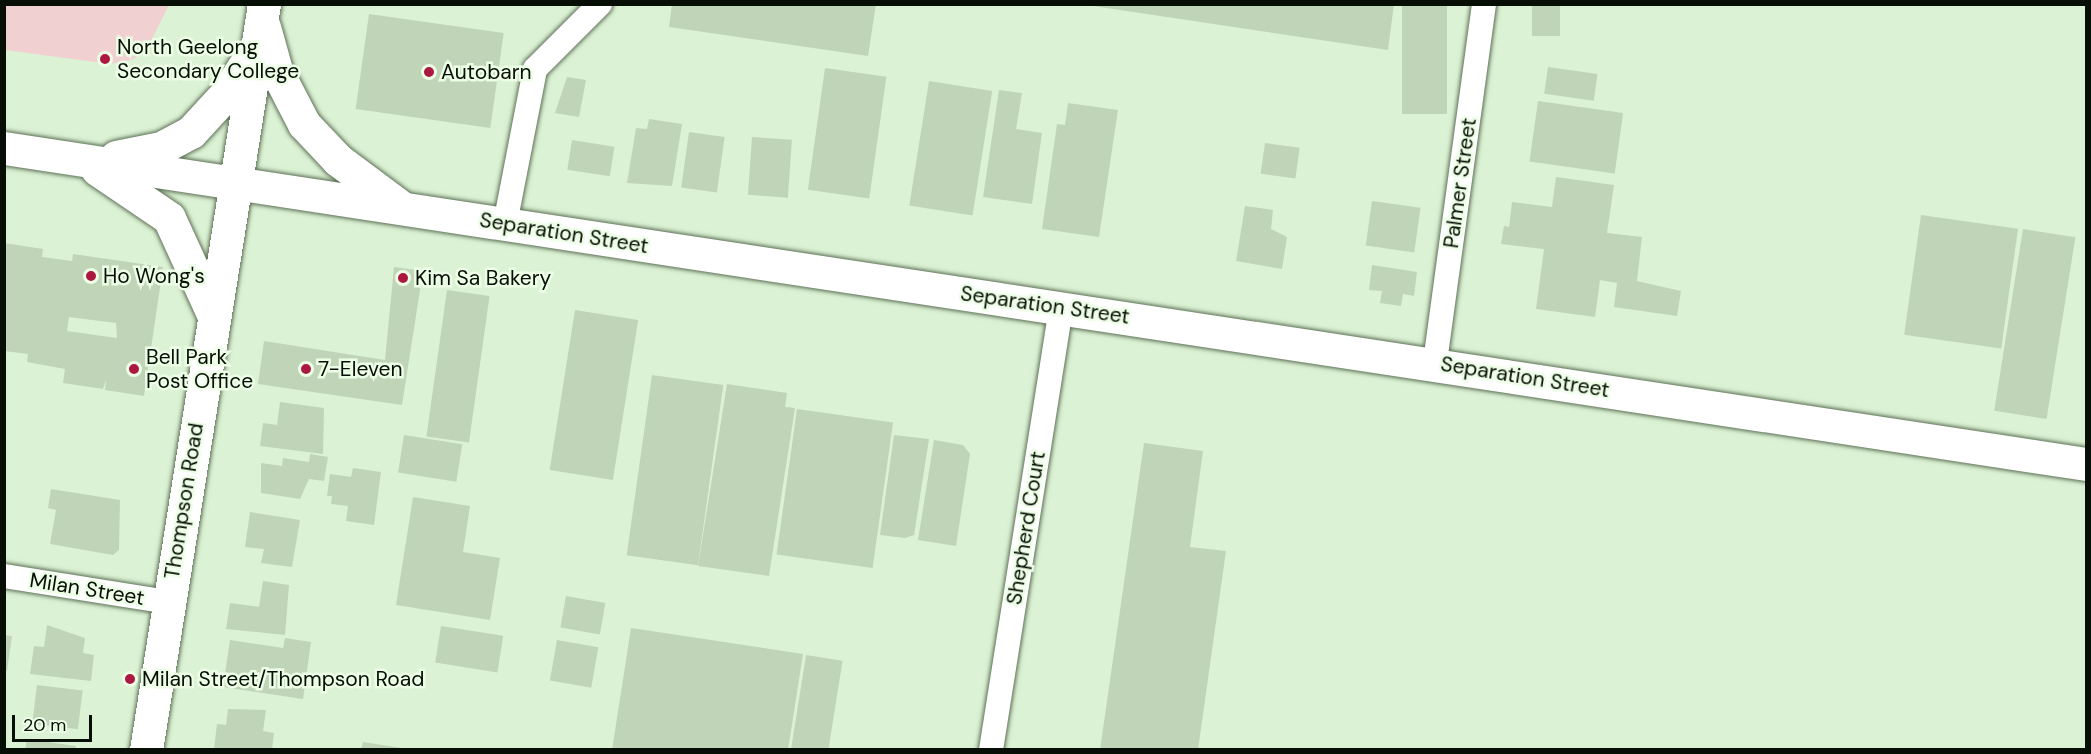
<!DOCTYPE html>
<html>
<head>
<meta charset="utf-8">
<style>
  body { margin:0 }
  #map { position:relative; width:2091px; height:754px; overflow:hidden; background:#dcf2d4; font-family:"DM Sans",sans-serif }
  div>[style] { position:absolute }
  .green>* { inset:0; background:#f1d0d2 }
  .building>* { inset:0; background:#c0d5b8; transform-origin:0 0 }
  .roads { filter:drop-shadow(0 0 2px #5d7157) drop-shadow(0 0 2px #5d7157) }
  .street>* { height:24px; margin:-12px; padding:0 12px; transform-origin:12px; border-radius:12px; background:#fff }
  .secondary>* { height:33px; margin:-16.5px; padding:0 16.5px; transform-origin:16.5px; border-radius:16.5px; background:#fff }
  .dots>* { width:16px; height:16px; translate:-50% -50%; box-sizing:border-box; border:3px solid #ecfee6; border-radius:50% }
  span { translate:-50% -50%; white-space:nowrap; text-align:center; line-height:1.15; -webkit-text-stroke:5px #ecfee6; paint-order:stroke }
  .poi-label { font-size:21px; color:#070e05 }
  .left { translate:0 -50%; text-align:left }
  .street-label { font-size:21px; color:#070e05 }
  .frame { position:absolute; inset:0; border:6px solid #070e05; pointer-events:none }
  .scale { position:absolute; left:12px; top:715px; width:80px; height:27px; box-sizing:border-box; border:3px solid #070e05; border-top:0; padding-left:8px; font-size:18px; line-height:21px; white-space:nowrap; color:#070e05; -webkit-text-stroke:4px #ecfee6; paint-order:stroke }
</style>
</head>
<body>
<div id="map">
  <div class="green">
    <i style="clip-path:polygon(5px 4px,169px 4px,169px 5px,148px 47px,134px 59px,110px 64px,5px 50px)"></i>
  </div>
  <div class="building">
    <i style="clip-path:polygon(672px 4px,876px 4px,868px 56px,669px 27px)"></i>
    <i style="clip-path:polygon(1080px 4px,1394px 4px,1388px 50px)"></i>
    <i style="left:1402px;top:4px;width:45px;height:110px"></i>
    <i style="left:1532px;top:4px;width:28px;height:32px"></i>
    <i style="left:369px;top:14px;width:136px;height:96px;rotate:8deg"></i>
    <i style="left:1548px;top:67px;width:50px;height:27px;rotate:8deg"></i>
    <i style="left:825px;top:68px;width:62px;height:123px;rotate:8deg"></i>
    <i style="clip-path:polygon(567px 77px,586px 80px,579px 117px,555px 113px)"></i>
    <i style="left:929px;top:81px;width:64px;height:126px;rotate:9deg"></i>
    <i style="clip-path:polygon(999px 90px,1022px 93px,1016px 129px,1042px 133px,1032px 204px,983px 197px)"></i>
    <i style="left:1538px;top:101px;width:86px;height:61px;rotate:8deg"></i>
    <i style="clip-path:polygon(1068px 103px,1118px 110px,1099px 237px,1042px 229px,1057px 124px,1065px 125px)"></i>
    <i style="clip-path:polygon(649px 119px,682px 124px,672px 186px,627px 183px,636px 128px,647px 129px)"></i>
    <i style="left:689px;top:132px;width:36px;height:56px;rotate:8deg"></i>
    <i style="left:752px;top:137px;width:40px;height:58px;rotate:4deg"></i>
    <i style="left:572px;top:140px;width:43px;height:30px;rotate:9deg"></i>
    <i style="left:1265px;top:143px;width:35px;height:31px;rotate:8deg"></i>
    <i style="clip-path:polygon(1556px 177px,1614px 185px,1607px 233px,1642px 237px,1637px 281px,1681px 291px,1677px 316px,1614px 307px,1617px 283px,1600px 280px,1595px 317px,1536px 309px,1544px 249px,1501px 244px,1504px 226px,1509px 227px,1512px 202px,1552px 207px)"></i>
    <i style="left:1372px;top:201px;width:49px;height:45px;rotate:8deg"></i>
    <i style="clip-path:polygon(1245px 206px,1273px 210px,1271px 229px,1287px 237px,1282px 269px,1236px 261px)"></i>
    <i style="left:1921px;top:215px;width:98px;height:121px;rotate:8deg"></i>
    <i style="left:2023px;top:229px;width:53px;height:184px;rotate:9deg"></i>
    <i style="clip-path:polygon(evenodd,4px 243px,43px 249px,42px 257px,72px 261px,73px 254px,163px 267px,144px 396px,105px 390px,106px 380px,103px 389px,63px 383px,65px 369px,27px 362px,28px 354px,4px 351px,4px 243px,69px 317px,116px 323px,117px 338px,67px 331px,69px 317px)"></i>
    <i style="clip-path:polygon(1372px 265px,1417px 272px,1414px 296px,1403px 294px,1401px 306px,1380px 303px,1382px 291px,1369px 290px)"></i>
    <i style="clip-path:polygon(394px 267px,423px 271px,402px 405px,258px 384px,264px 341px,385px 360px)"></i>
    <i style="left:447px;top:290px;width:43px;height:148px;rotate:8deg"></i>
    <i style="left:575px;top:310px;width:64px;height:162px;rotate:9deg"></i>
    <i style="left:652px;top:375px;width:72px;height:182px;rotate:8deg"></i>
    <i style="clip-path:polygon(727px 384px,787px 393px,785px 407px,795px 408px,769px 576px,698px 566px)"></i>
    <i style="clip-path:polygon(280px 402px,324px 408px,323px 454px,260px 446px,263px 423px,277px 425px)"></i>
    <i style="left:797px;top:409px;width:97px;height:147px;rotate:8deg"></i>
    <i style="left:404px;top:435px;width:59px;height:38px;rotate:9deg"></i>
    <i style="clip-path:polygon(894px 435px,929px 439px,914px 535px,905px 538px,880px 535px)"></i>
    <i style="clip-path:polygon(934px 440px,963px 445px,970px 454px,956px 546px,918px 540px)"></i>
    <i style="clip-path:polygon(1144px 443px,1203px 451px,1190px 547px,1226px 551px,1198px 750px,1100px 750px)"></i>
    <i style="clip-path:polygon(310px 454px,328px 457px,324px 481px,309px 479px,300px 499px,261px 493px,261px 463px,282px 466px,283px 458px,309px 462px)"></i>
    <i style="clip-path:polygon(353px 468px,381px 472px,374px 525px,346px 521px,348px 506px,331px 504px,332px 496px,327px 496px,330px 474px,351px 477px)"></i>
    <i style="clip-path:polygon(51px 489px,120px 500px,119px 550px,113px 555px,50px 544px,56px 510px,48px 508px)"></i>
    <i style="clip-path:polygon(413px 497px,470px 506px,463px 552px,500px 558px,490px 620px,396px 605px)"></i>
    <i style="clip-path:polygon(250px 512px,300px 520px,292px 567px,261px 563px,264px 549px,245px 547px)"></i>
    <i style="clip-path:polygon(263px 581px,289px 585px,285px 635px,226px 629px,230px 603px,259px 607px)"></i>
    <i style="left:566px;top:596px;width:40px;height:32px;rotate:10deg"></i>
    <i style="clip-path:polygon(47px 625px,85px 638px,83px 653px,94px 655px,91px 681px,30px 674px,34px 646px,44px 647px)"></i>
    <i style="left:441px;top:626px;width:63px;height:37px;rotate:9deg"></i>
    <i style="clip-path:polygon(631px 628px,803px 654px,788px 750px,612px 750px)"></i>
    <i style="clip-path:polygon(4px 635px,12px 636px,7px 671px,4px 671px)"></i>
    <i style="clip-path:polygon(285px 638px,311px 642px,303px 699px,223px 687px,230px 640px,283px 648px)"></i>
    <i style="left:557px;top:640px;width:42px;height:41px;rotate:10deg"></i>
    <i style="left:806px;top:655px;width:37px;height:96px;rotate:9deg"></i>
    <i style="left:37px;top:685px;width:46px;height:39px;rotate:7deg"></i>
    <i style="clip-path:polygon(228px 709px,266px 710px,263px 731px,274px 733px,272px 750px,214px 749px,217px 724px,226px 725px)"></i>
    <i style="clip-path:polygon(27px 739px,76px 746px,75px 750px,25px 750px)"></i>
    <i style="clip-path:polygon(363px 742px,402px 748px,402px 750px,361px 750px)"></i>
  </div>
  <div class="roads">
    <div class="street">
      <i style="left:505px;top:224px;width:158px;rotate:-79deg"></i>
      <i style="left:535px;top:69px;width:92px;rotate:-45deg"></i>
      <i style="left:1435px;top:362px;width:361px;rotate:-82.2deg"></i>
      <i style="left:4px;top:576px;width:167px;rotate:9deg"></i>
      <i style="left:991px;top:750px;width:448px;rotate:-81deg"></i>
    </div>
    <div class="secondary">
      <i style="left:264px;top:27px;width:45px;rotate:74.4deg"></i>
      <i style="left:276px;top:70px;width:61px;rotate:62.6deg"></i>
      <i style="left:304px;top:124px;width:50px;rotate:46.6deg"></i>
      <i style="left:338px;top:160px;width:79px;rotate:36.7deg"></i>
      <i style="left:4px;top:148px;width:2106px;rotate:8.63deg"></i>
      <i style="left:116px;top:157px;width:46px;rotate:-11.3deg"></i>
      <i style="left:161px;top:148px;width:34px;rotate:-28deg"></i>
      <i style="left:191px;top:132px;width:52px;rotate:-47.4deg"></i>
      <i style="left:226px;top:94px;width:44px;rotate:-57deg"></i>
      <i style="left:97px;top:169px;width:87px;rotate:34.2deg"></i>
      <i style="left:169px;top:218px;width:106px;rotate:65.4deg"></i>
      <i style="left:146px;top:750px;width:755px;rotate:-81.01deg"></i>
    </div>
  </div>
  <div class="dots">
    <i style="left:105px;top:59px;background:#ac1842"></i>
    <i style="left:429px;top:72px;background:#ac1842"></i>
    <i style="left:91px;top:276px;background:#ac1842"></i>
    <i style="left:403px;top:278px;background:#ac1842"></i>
    <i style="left:134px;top:369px;background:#ac1842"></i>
    <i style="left:306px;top:369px;background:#ac1842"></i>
    <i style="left:130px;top:679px;background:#ac1842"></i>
  </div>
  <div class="poi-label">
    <span class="left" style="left:117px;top:59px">North Geelong<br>Secondary College</span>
    <span class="left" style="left:441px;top:72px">Autobarn</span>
    <span class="left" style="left:103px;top:276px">Ho Wong's</span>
    <span class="left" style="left:415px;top:278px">Kim Sa Bakery</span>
    <span class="left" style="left:146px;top:369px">Bell Park<br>Post Office</span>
    <span class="left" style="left:318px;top:369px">7-Eleven</span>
    <span class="left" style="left:142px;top:679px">Milan Street/Thompson Road</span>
  </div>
  <div class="street-label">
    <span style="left:1460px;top:183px;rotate:-82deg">Palmer Street</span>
    <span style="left:564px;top:233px;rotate:9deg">Separation Street</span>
    <span style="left:1045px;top:305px;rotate:8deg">Separation Street</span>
    <span style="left:1525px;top:377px;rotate:9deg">Separation Street</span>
    <span style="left:184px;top:501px;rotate:-81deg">Thompson Road</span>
    <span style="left:1026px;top:528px;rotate:-81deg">Shepherd Court</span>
    <span style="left:87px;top:589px;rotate:9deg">Milan Street</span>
  </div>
  <div class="frame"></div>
  <div class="scale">20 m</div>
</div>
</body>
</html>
